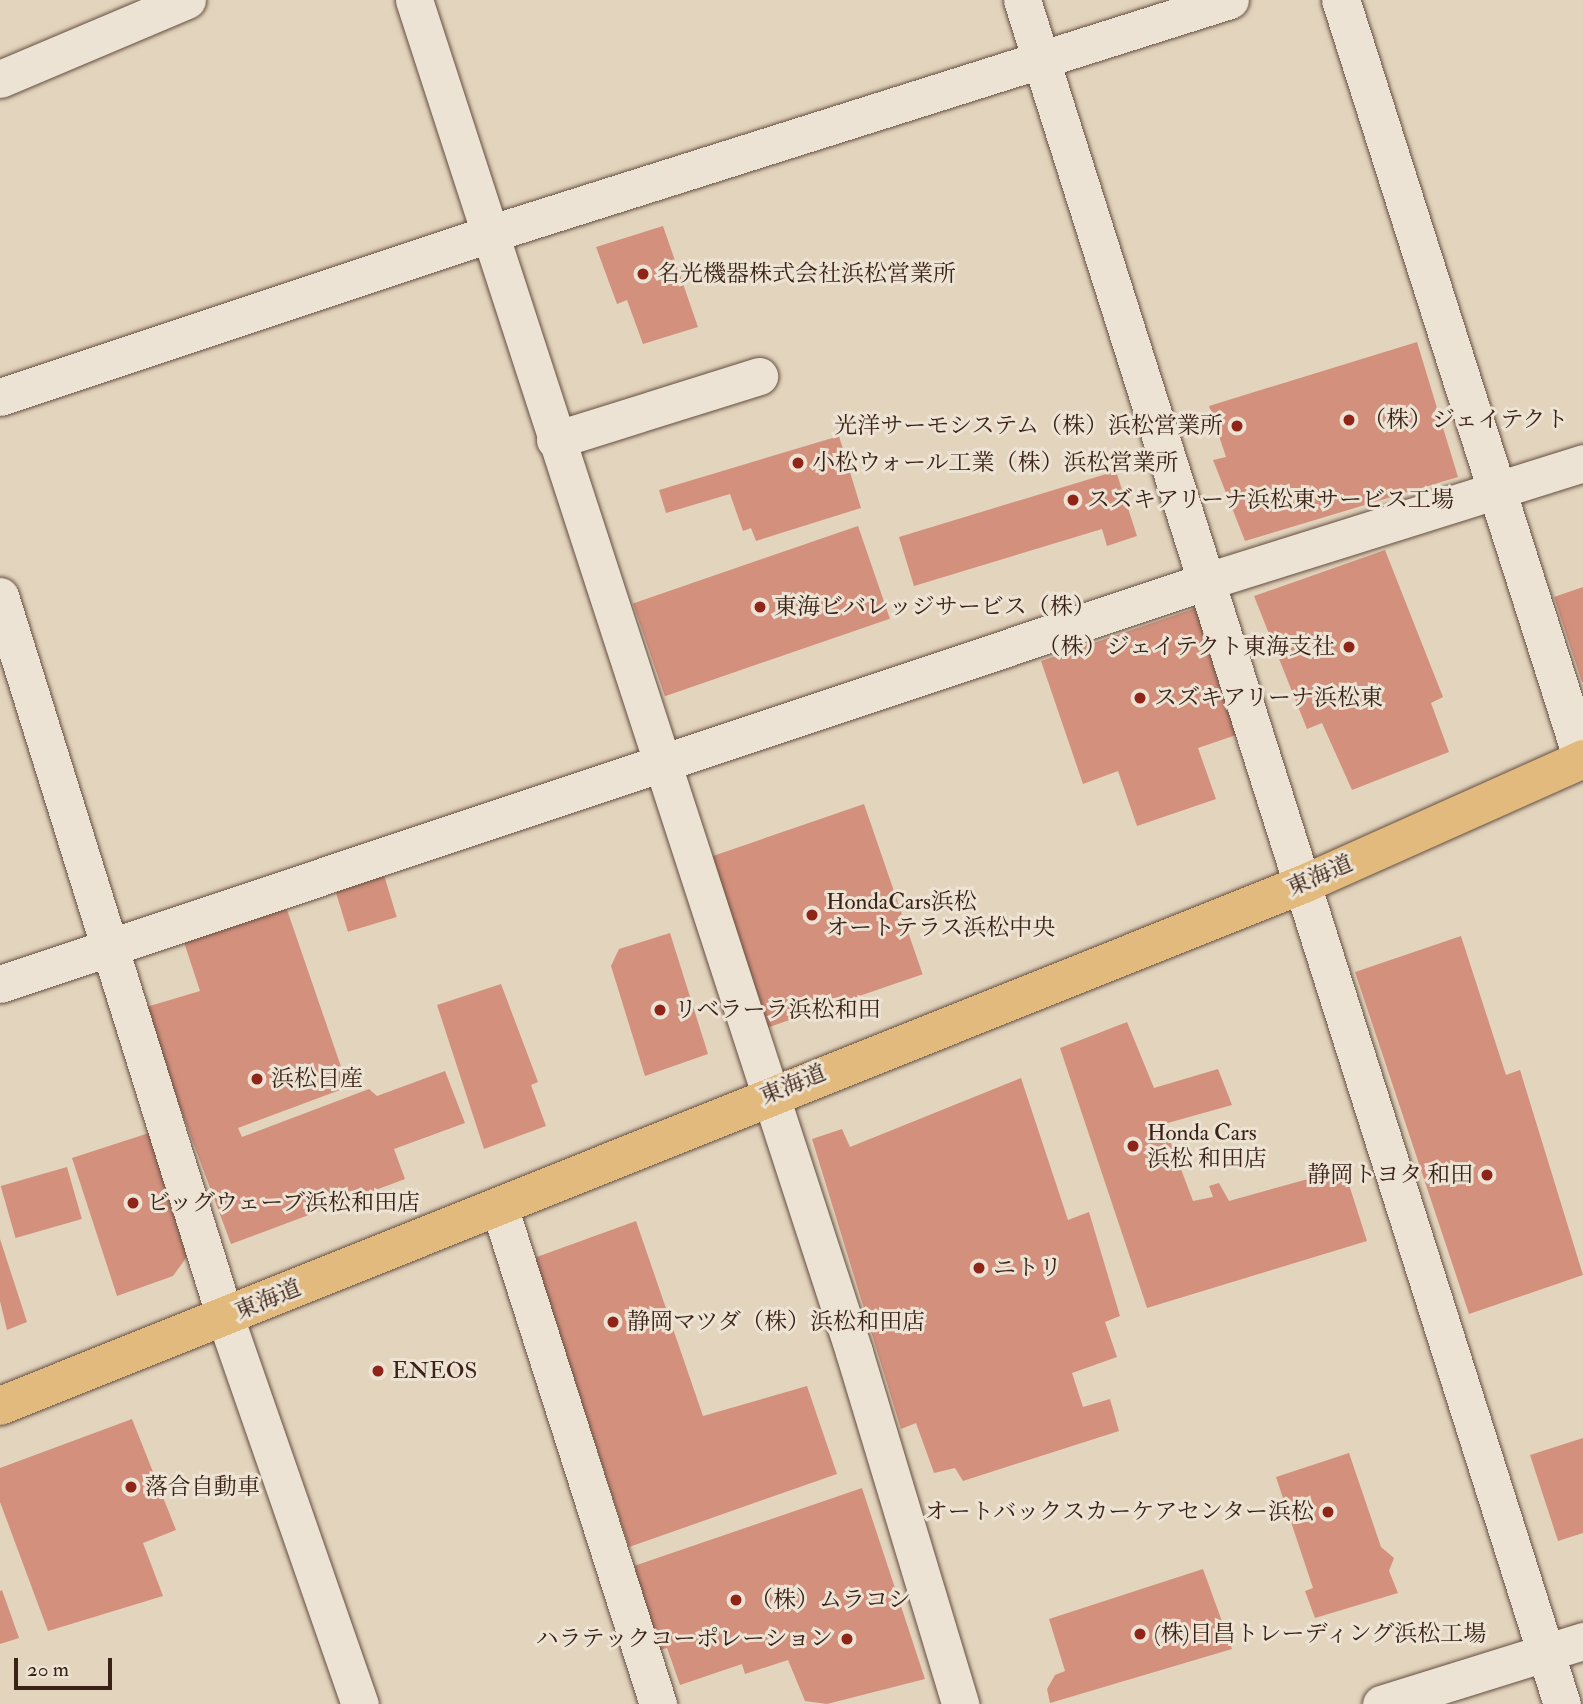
<!DOCTYPE html>
<html>
<head>
<meta charset="utf-8">
<style>
  body { margin:0 }
  #map { position:relative; width:1583px; height:1704px; overflow:hidden; background:#e3d4bd; font-family:"IM FELL Double Pica","Noto Serif JP",serif }
  div>[style] { position:absolute }
  .building>* { inset:0; background:#d3917d; transform-origin:0 0 }
  .roads { filter:drop-shadow(0 0 2px #644e40) drop-shadow(0 0 2px #644e40) }
  .minor>* { height:37px; margin:-18.5px; padding:0 18.5px; transform-origin:18.5px; border-radius:18.5px; background:#ede3d4 }
  .tertiary>* { height:38px; margin:-19px; padding:0 19px; transform-origin:19px; border-radius:19px; background:#ede3d4 }
  .trunk>* { height:38px; margin:-19px; padding:0 19px; transform-origin:19px; border-radius:19px; background:#e2ba7e }
  .dots>* { width:19px; height:19px; translate:-50% -50%; box-sizing:border-box; border:4px solid #ede3d4; border-radius:50% }
  span { translate:-50% -50%; white-space:nowrap; text-align:center; line-height:1.15; -webkit-text-stroke:6px #ede3d4; paint-order:stroke }
  .poi-label { font-size:23px; color:#3a2216 }
  .left { translate:0 -50%; text-align:left }
  .right { translate:-100% -50%; text-align:right }
  .street-label { font-size:23px; color:#3a2216 }
  .scale { position:absolute; left:14px; top:1658px; width:98px; height:32px; box-sizing:border-box; border:4px solid #3a2216; border-top:0; padding-left:9px; font-size:21px; line-height:24px; white-space:nowrap; color:#3a2216; -webkit-text-stroke:5px #ede3d4; paint-order:stroke }
</style>
</head>
<body>
<div id="map">
  <div class="building">
    <i style="clip-path:polygon(663px 226px,698px 327px,643px 344px,627px 300px,617px 304px,596px 247px)"></i>
    <i style="clip-path:polygon(1417px 342px,1458px 477px,1245px 541px,1213px 460px,1226px 457px,1209px 406px)"></i>
    <i style="clip-path:polygon(839px 436px,861px 508px,756px 541px,751px 528px,743px 531px,730px 494px,666px 513px,659px 490px)"></i>
    <i style="clip-path:polygon(1116px 471px,1137px 536px,1107px 546px,1102px 529px,914px 586px,899px 537px)"></i>
    <i style="left:858px;top:526px;width:98px;height:238px;rotate:71deg"></i>
    <i style="clip-path:polygon(1385px 550px,1443px 697px,1431px 703px,1449px 752px,1352px 790px,1322px 723px,1307px 729px,1254px 596px)"></i>
    <i style="clip-path:polygon(1583px 587px,1583px 682px,1582px 682px,1554px 597px)"></i>
    <i style="clip-path:polygon(1196px 608px,1239px 734px,1198px 748px,1216px 799px,1137px 826px,1118px 771px,1083px 784px,1041px 661px)"></i>
    <i style="left:864px;top:804px;width:180px;height:169px;rotate:71deg"></i>
    <i style="left:383px;top:872px;width:47px;height:51px;rotate:73deg"></i>
    <i style="clip-path:polygon(284px 901px,348px 1087px,238px 1128px,242px 1137px,369px 1089px,377px 1096px,445px 1071px,465px 1123px,394px 1149px,405px 1179px,231px 1244px,143px 1008px,200px 991px,181px 933px)"></i>
    <i style="clip-path:polygon(670px 933px,708px 1054px,645px 1076px,611px 966px,619px 949px)"></i>
    <i style="clip-path:polygon(1461px 936px,1506px 1075px,1520px 1070px,1583px 1275px,1469px 1314px,1355px 972px)"></i>
    <i style="clip-path:polygon(501px 984px,538px 1082px,531px 1085px,546px 1126px,484px 1149px,437px 1005px)"></i>
    <i style="clip-path:polygon(1127px 1022px,1154px 1088px,1218px 1069px,1232px 1105px,1164px 1124px,1193px 1201px,1213px 1197px,1209px 1186px,1219px 1183px,1229px 1201px,1344px 1169px,1367px 1241px,1147px 1308px,1060px 1048px)"></i>
    <i style="clip-path:polygon(1021px 1078px,1068px 1220px,1089px 1212px,1120px 1316px,1105px 1322px,1117px 1357px,1072px 1373px,1083px 1407px,1110px 1399px,1119px 1431px,963px 1481px,955px 1468px,934px 1473px,916px 1423px,901px 1429px,812px 1139px,842px 1129px,850px 1147px)"></i>
    <i style="clip-path:polygon(155px 1131px,194px 1247px,173px 1276px,117px 1296px,72px 1158px)"></i>
    <i style="left:67px;top:1167px;width:54px;height:69px;rotate:74deg"></i>
    <i style="clip-path:polygon(636px 1221px,703px 1416px,807px 1386px,837px 1474px,629px 1547px,534px 1258px)"></i>
    <i style="clip-path:polygon(0 1239px,27px 1322px,7px 1330px,0 1301px)"></i>
    <i style="clip-path:polygon(132px 1419px,176px 1530px,143px 1543px,163px 1596px,48px 1631px,0 1502px,0 1468px)"></i>
    <i style="clip-path:polygon(1583px 1438px,1583px 1533px,1558px 1541px,1530px 1455px)"></i>
    <i style="clip-path:polygon(1349px 1453px,1381px 1547px,1394px 1558px,1389px 1571px,1398px 1593px,1315px 1618px,1305px 1591px,1313px 1588px,1276px 1477px)"></i>
    <i style="clip-path:polygon(862px 1488px,925px 1679px,827px 1704px,805px 1701px,788px 1660px,745px 1674px,742px 1664px,680px 1685px,667px 1648px,656px 1651px,628px 1568px)"></i>
    <i style="clip-path:polygon(1203px 1569px,1232px 1649px,1050px 1703px,1047px 1689px,1055px 1675px,1065px 1671px,1049px 1619px)"></i>
    <i style="clip-path:polygon(2px 1590px,19px 1638px,0 1644px,0 1591px)"></i>
  </div>
  <div class="roads">
    <div class="minor">
      <i style="left:414px;top:0;width:1422px;rotate:71.97deg"></i>
      <i style="left:854px;top:1352px;width:368px;rotate:73.2deg"></i>
      <i style="left:1022px;top:0;width:1788px;rotate:72.42deg"></i>
      <i style="left:0;top:79px;width:203px;rotate:-22.9deg"></i>
      <i style="left:0;top:397px;width:515px;rotate:-18.43deg"></i>
      <i style="left:489px;top:234px;width:777px;rotate:-17.53deg"></i>
      <i style="left:555px;top:440px;width:214px;rotate:-17.4deg"></i>
      <i style="left:0;top:596px;width:755px;rotate:72.67deg"></i>
      <i style="left:225px;top:1317px;width:410px;rotate:70.8deg"></i>
      <i style="left:0;top:984px;width:1276px;rotate:-18.46deg"></i>
      <i style="left:1210px;top:580px;width:391px;rotate:-17.4deg"></i>
      <i style="left:499px;top:1206px;width:523px;rotate:72.29deg"></i>
      <i style="left:1381px;top:1704px;width:212px;rotate:-17.3deg"></i>
    </div>
    <div class="tertiary">
      <i style="left:1341px;top:0;width:798px;rotate:72.34deg"></i>
    </div>
    <div class="trunk">
      <i style="left:0;top:1406px;width:1405px;rotate:-21.82deg"></i>
      <i style="left:1304px;top:884px;width:306px;rotate:-24.1deg"></i>
    </div>
  </div>
  <div class="dots">
    <i style="left:643px;top:274px;background:#8f2418"></i>
    <i style="left:1349px;top:420px;background:#8f2418"></i>
    <i style="left:1237px;top:426px;background:#8f2418"></i>
    <i style="left:798px;top:463px;background:#8f2418"></i>
    <i style="left:1073px;top:500px;background:#8f2418"></i>
    <i style="left:760px;top:607px;background:#8f2418"></i>
    <i style="left:1349px;top:647px;background:#8f2418"></i>
    <i style="left:1140px;top:698px;background:#8f2418"></i>
    <i style="left:812px;top:915px;background:#8f2418"></i>
    <i style="left:660px;top:1010px;background:#8f2418"></i>
    <i style="left:257px;top:1079px;background:#8f2418"></i>
    <i style="left:1133px;top:1146px;background:#8f2418"></i>
    <i style="left:1487px;top:1175px;background:#8f2418"></i>
    <i style="left:133px;top:1203px;background:#8f2418"></i>
    <i style="left:979px;top:1268px;background:#8f2418"></i>
    <i style="left:613px;top:1322px;background:#8f2418"></i>
    <i style="left:378px;top:1371px;background:#8f2418"></i>
    <i style="left:131px;top:1487px;background:#8f2418"></i>
    <i style="left:1328px;top:1512px;background:#8f2418"></i>
    <i style="left:736px;top:1600px;background:#8f2418"></i>
    <i style="left:1140px;top:1634px;background:#8f2418"></i>
    <i style="left:847px;top:1639px;background:#8f2418"></i>
  </div>
  <div class="poi-label">
    <span class="left" style="left:657px;top:274px">名光機器株式会社浜松営業所</span>
    <span class="left" style="left:1363px;top:420px">（株）ジェイテクト</span>
    <span class="right" style="left:1223px;top:426px">光洋サーモシステム（株）浜松営業所</span>
    <span class="left" style="left:812px;top:463px">小松ウォール工業（株）浜松営業所</span>
    <span class="left" style="left:1087px;top:500px">スズキアリーナ浜松東サービス工場</span>
    <span class="left" style="left:774px;top:607px">東海ビバレッジサービス（株）</span>
    <span class="right" style="left:1335px;top:647px">（株）ジェイテクト東海支社</span>
    <span class="left" style="left:1154px;top:698px">スズキアリーナ浜松東</span>
    <span class="left" style="left:826px;top:915px">HondaCars浜松<br>オートテラス浜松中央</span>
    <span class="left" style="left:674px;top:1010px">リベラーラ浜松和田</span>
    <span class="left" style="left:271px;top:1079px">浜松日産</span>
    <span class="left" style="left:1147px;top:1146px">Honda Cars<br>浜松 和田店</span>
    <span class="right" style="left:1473px;top:1175px">静岡トヨタ 和田</span>
    <span class="left" style="left:147px;top:1203px">ビッグウェーブ浜松和田店</span>
    <span class="left" style="left:993px;top:1268px">ニトリ</span>
    <span class="left" style="left:627px;top:1322px">静岡マツダ（株）浜松和田店</span>
    <span class="left" style="left:392px;top:1371px">ENEOS</span>
    <span class="left" style="left:145px;top:1487px">落合自動車</span>
    <span class="right" style="left:1314px;top:1512px">オートバックスカーケアセンター浜松</span>
    <span class="left" style="left:750px;top:1600px">（株）ムラコシ</span>
    <span class="left" style="left:1154px;top:1634px">(株)日昌トレーディング浜松工場</span>
    <span class="right" style="left:833px;top:1639px">ハラテックコーポレーション</span>
  </div>
  <div class="street-label">
    <span style="left:1320px;top:876px;rotate:-23deg">東海道</span>
    <span style="left:793px;top:1085px;rotate:-22deg">東海道</span>
    <span style="left:268px;top:1300px;rotate:-22deg">東海道</span>
  </div>
  <div class="scale">20 m</div>
</div>
</body>
</html>
